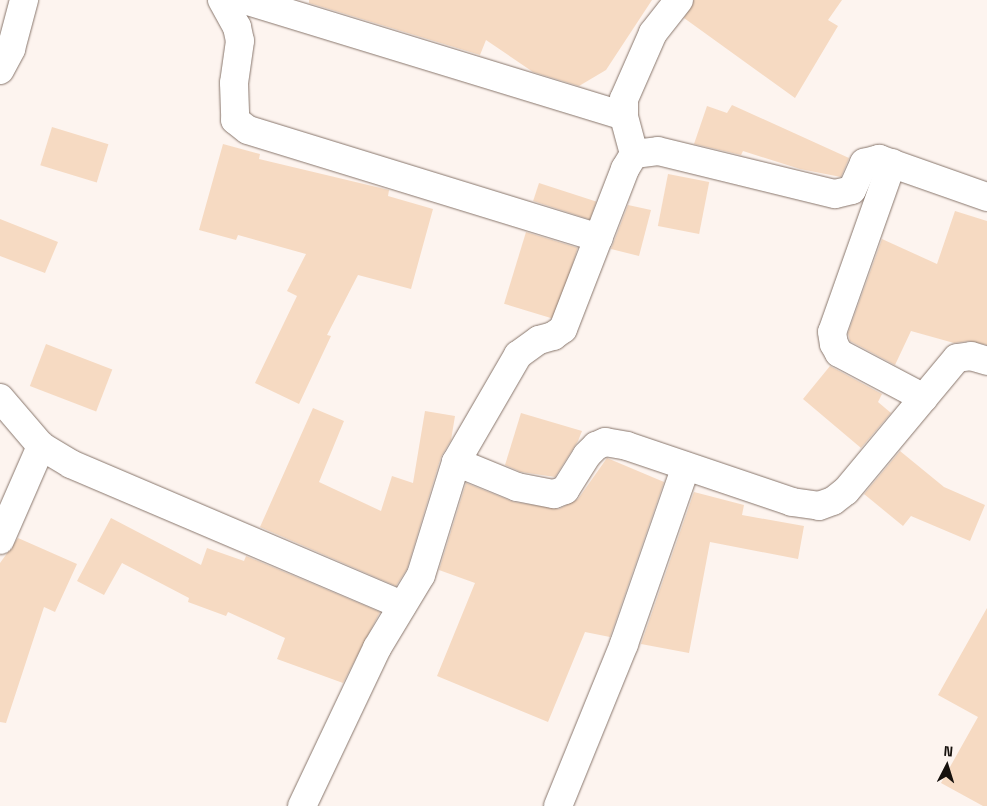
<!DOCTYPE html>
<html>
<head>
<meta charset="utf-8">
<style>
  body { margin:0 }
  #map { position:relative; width:987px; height:806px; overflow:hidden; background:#fdf4ef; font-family:"Space Grotesk",sans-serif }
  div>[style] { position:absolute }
  .building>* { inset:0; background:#f6dac2; transform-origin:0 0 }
  .roads { filter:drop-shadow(0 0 1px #88766c) drop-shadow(0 0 1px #88766c) }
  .minor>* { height:28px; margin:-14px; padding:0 14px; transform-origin:14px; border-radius:14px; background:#fff }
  span { translate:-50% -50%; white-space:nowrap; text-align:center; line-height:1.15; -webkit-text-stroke:4px #fdf4ef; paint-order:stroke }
  .north { position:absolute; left:922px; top:741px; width:50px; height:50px; -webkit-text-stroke:4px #fdf4ef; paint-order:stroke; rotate:5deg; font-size:14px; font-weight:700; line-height:20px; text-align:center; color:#17110d }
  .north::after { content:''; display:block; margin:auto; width:18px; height:22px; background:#17110d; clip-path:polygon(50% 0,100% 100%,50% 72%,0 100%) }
</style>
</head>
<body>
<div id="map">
  <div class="building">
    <i style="clip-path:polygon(309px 0,652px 0,606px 70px,579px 86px,533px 72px,486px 40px,480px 55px,309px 3px)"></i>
    <i style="clip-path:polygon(694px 0,842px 0,828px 20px,838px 26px,795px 98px,684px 18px)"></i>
    <i style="clip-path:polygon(732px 105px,849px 158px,841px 177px,800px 169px,743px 151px,741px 155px,694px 144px,707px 106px,727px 113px)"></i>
    <i style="left:52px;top:127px;width:59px;height:40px;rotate:17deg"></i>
    <i style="clip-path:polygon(223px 144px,260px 154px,259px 159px,389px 190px,388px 196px,433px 209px,411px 289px,358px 275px,327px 335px,331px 336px,299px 404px,255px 383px,297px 296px,287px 291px,306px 254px,238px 235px,236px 240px,199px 230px)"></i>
    <i style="left:668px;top:174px;width:42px;height:53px;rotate:11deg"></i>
    <i style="left:539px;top:183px;width:60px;height:19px;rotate:18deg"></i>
    <i style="clip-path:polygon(628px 205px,651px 210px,639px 256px,611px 249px)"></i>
    <i style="clip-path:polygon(955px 211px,987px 221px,987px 345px,969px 341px,954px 343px,911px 331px,895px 365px,850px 341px,848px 333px,882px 239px,937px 264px)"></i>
    <i style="clip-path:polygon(0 219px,58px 242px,45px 273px,0 256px)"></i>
    <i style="left:526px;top:232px;width:54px;height:75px;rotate:17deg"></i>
    <i style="left:46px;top:344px;width:71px;height:45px;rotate:21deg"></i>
    <i style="clip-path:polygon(830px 366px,882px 394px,878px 402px,891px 413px,861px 448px,803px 399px)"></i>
    <i style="clip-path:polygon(313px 408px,344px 421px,319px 482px,381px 511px,392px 476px,413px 483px,425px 411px,455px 416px,451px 440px,441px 457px,407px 569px,396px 586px,260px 527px)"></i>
    <i style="clip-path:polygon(521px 413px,582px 431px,578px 441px,555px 477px,521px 472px,505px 465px)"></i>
    <i style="clip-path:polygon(900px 451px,944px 487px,985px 505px,970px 541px,911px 516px,903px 526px,864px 494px)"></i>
    <i style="clip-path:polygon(607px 458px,664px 482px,610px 637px,585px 632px,548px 722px,437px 676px,475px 583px,439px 570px,466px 483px,514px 502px,559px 509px,578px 499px)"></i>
    <i style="clip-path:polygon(694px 492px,744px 505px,742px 515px,804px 526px,798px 559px,710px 542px,689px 653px,641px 644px)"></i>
    <i style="clip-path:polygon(111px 518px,201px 565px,207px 548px,244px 561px,246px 556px,380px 612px,343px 683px,277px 659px,285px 638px,228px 612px,226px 616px,188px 602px,189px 598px,122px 563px,104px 595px,77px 581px)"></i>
    <i style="clip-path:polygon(18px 538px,77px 564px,55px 612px,44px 607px,6px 723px,0 722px,0 563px)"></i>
    <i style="clip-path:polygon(987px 608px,987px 806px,983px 806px,941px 783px,978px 717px,938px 695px)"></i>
  </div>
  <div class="roads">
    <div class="minor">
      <i style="left:222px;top:0;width:31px;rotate:61deg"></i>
      <i style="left:237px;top:27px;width:14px;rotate:78deg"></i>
      <i style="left:240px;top:41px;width:42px;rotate:98.1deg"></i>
      <i style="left:234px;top:83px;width:37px;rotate:88deg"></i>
      <i style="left:235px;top:120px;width:16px;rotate:38deg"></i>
      <i style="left:248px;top:130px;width:367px;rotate:17.1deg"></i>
      <i style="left:245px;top:0;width:396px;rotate:17deg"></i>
      <i style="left:0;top:70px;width:24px;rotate:-62deg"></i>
      <i style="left:11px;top:49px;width:51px;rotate:-75.1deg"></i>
      <i style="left:634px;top:154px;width:39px;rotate:-105deg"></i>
      <i style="left:624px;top:116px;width:17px;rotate:-90deg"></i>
      <i style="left:624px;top:99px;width:72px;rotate:-66.3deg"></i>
      <i style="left:653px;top:33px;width:42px;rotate:-51.8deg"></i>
      <i style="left:892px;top:163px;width:179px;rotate:109.5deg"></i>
      <i style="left:832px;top:332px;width:12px;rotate:81deg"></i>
      <i style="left:834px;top:344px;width:10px;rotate:61deg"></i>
      <i style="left:839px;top:353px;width:96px;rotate:27.9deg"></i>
      <i style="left:0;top:398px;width:63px;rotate:49.5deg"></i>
      <i style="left:41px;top:446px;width:35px;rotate:31deg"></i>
      <i style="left:71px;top:464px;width:360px;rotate:23.1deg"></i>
      <i style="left:456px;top:462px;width:66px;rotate:22.3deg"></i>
      <i style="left:517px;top:487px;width:38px;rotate:11deg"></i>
      <i style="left:554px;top:494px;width:12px;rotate:-20deg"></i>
      <i style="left:565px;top:490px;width:41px;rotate:-57.8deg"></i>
      <i style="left:587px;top:455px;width:13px;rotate:-45deg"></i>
      <i style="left:596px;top:446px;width:10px;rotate:-24deg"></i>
      <i style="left:605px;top:442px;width:22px;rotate:10deg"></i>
      <i style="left:627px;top:446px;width:174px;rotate:18.7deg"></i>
      <i style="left:792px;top:502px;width:27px;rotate:8deg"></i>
      <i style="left:819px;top:506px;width:15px;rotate:-20deg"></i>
      <i style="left:833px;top:501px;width:16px;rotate:-38deg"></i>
      <i style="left:846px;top:491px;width:173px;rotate:-50.2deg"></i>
      <i style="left:957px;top:358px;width:14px;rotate:-8deg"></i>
      <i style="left:971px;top:356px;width:17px;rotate:17deg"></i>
      <i style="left:0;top:540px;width:103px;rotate:-66.4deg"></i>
      <i style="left:302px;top:806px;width:175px;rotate:-64.6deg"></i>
      <i style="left:377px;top:648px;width:85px;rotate:-58.9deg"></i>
      <i style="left:421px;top:575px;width:118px;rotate:-72.8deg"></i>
      <i style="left:456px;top:462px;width:124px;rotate:-59.9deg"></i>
      <i style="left:518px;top:355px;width:26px;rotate:-36deg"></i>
      <i style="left:539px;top:340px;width:15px;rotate:-16deg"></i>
      <i style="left:553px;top:336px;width:12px;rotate:-35deg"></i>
      <i style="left:563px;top:329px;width:172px;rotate:-68.8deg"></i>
      <i style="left:625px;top:169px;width:17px;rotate:-59deg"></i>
      <i style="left:634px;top:154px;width:24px;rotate:-7deg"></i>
      <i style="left:658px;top:151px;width:182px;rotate:13.7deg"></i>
      <i style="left:835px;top:194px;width:17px;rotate:-13deg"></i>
      <i style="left:852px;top:190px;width:30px;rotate:-66deg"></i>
      <i style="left:864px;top:163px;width:16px;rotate:-15deg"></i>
      <i style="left:879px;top:159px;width:114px;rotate:19.4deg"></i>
      <i style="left:558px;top:806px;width:175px;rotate:-67.8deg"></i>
      <i style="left:624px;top:644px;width:188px;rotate:-70.8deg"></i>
    </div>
  </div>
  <div class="north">N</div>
</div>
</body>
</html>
